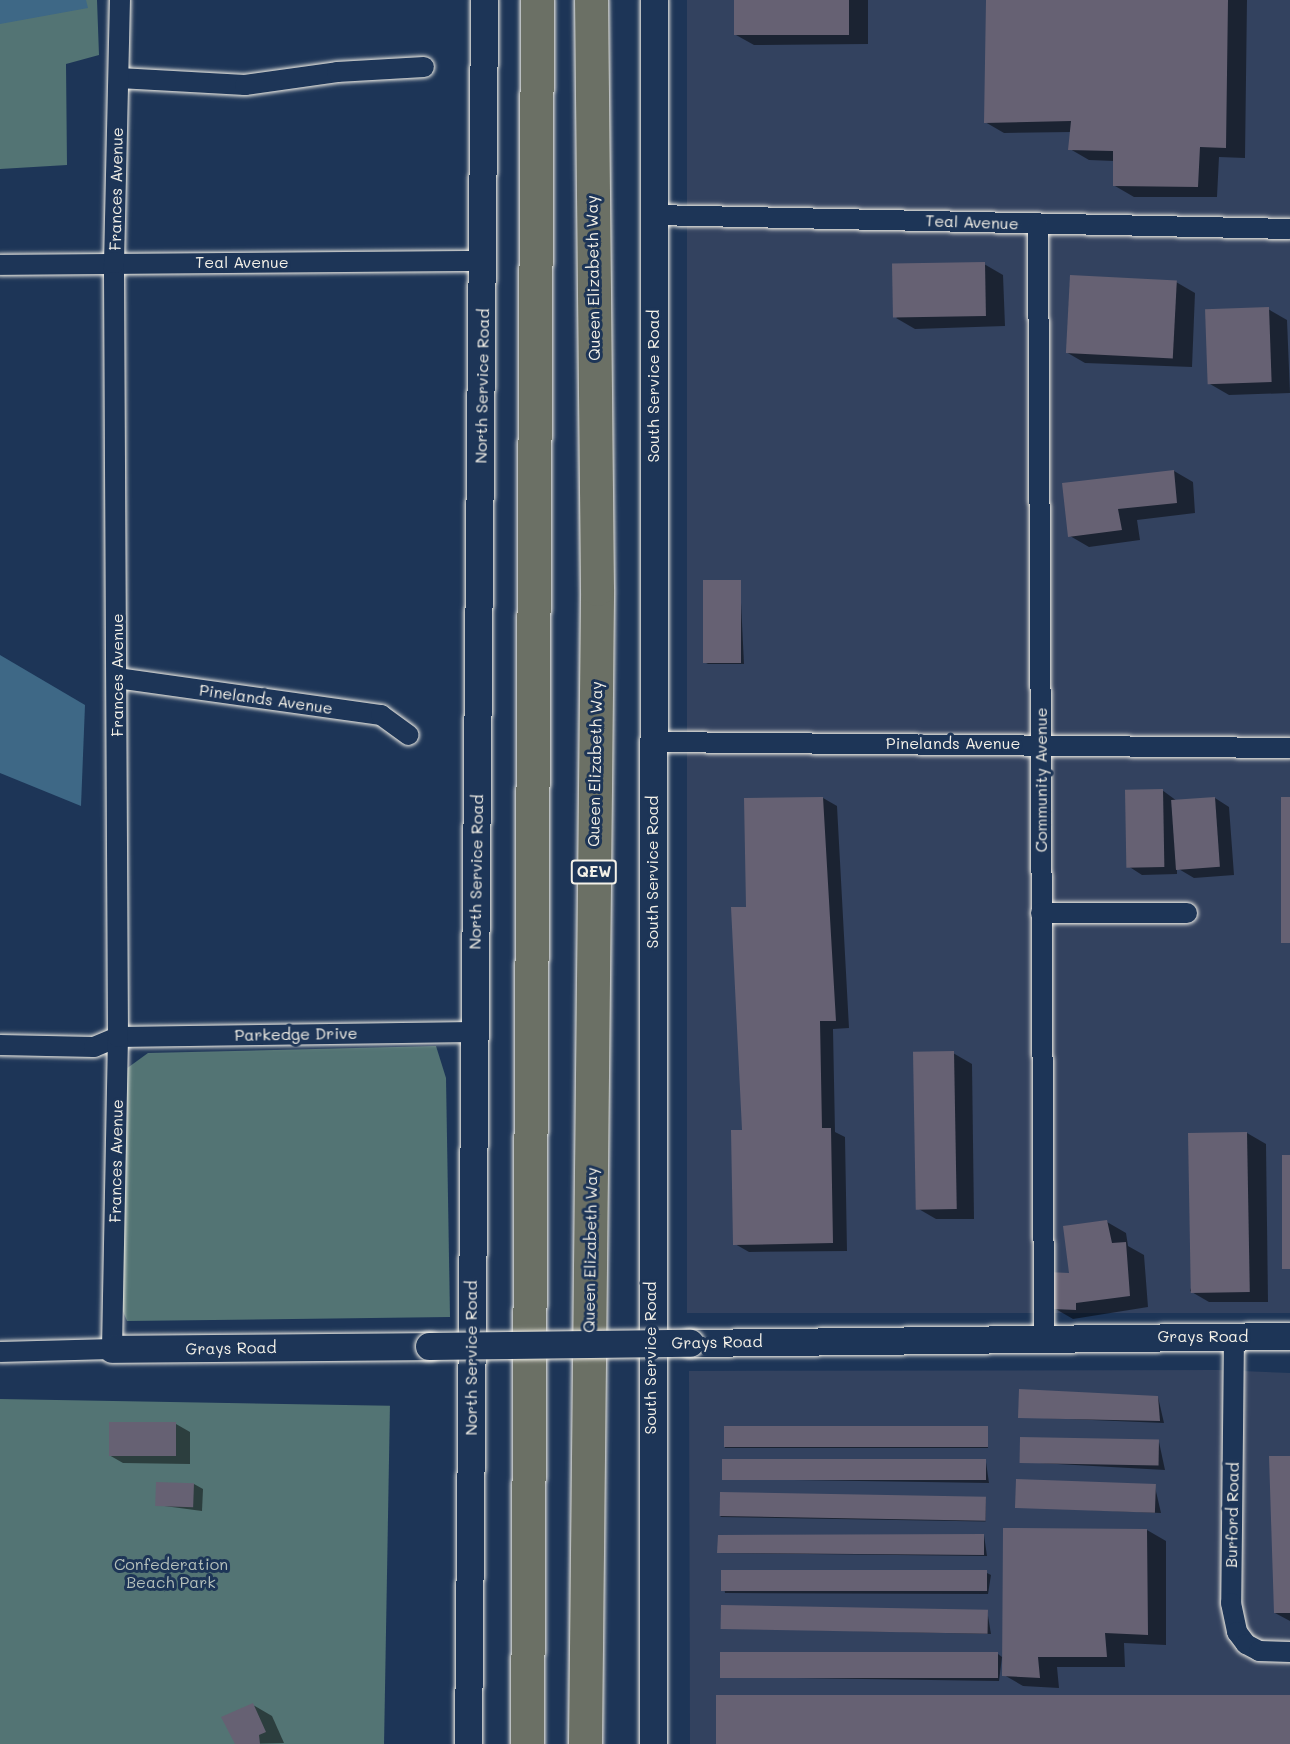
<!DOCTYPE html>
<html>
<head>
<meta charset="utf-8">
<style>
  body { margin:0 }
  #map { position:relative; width:1290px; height:1744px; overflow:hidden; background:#1d3557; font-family:Mali,sans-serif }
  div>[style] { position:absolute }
  .built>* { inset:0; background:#33425f; transform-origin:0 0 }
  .green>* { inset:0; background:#537474; transform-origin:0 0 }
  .water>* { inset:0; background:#3e6886 }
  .shadow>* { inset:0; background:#0007; transform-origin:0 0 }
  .building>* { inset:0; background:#666173; transform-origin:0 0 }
  .roads { filter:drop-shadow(0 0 2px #f4f1e8) drop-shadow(0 0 2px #f4f1e8) }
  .street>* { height:20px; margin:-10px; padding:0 10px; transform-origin:10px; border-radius:10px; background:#1d3557 }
  .secondary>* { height:27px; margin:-13.5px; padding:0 13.5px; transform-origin:13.5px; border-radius:13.5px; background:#1d3557 }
  .highway>* { height:33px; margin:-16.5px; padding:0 16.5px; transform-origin:16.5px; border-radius:16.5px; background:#6b7065 }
  .bridges { filter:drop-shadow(0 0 2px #f4f1e8) drop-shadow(0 0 2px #f4f1e8) }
  .secondary-bridge>* { height:27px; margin:-13.5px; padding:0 13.5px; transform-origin:13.5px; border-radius:13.5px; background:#1d3557 }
  span { translate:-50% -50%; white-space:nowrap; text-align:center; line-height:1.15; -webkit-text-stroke:6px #1d3557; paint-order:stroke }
  .shield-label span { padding:2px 4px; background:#1d3557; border:2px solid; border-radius:4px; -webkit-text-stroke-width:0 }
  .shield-label { font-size:15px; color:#f4f1e8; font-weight:700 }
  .street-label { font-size:16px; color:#f4f1e8 }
  .park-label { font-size:16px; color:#b4bfba }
</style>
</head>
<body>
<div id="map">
  <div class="built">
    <i style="left:687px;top:0;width:603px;height:1313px"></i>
    <i style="clip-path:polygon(1217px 1370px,1290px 1373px,1290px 1744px,690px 1744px,689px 1371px)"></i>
  </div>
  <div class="green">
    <i style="clip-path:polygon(0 0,97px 0,99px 55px,66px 64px,67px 165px,0 169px)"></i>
    <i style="clip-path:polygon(436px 1046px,446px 1078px,450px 1317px,127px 1321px,120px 1304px,126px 1069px,148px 1053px)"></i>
    <i style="left:0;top:1399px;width:390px;height:345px;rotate:1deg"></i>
  </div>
  <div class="water">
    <i style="clip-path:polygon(0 0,86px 0,88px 8px,0 24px)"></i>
    <i style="clip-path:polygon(0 655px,85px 705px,81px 806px,0 773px)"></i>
  </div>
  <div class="shadow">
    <i style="clip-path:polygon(736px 0,868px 0,868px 44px,754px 45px,736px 35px)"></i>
    <i style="clip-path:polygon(987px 0,1247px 0,1245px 158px,1219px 157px,1217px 197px,1134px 197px,1115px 186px,1114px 161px,1089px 160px,1070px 149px,1071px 132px,1004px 133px,985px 122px)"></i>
    <i style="clip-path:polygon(984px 264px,1003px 275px,1005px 326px,915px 329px,896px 318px)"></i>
    <i style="clip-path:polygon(1176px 282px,1195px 293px,1192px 367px,1085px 363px,1066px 352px)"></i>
    <i style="clip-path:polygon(1268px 309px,1287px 320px,1290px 393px,1229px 395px,1210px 384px)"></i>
    <i style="clip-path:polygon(1174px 471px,1193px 482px,1195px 513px,1137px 520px,1140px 540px,1089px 547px,1070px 536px)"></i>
    <i style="clip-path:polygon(740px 582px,744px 664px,708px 664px,704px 662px)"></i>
    <i style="clip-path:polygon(1162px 790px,1177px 801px,1215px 798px,1229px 807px,1234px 875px,1194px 878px,1177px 868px,1177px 874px,1142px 875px,1128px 866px)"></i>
    <i style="clip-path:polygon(823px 798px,837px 806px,849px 1028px,833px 1029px,835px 1132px,845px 1137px,847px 1251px,749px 1252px,735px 1244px,743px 1131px)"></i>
    <i style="clip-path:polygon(953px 1053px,972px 1064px,974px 1219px,936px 1219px,917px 1208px)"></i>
    <i style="clip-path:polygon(1247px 1133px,1266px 1144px,1268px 1302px,1209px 1302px,1190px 1291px)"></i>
    <i style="clip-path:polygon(1107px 1222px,1126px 1233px,1128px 1246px,1144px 1255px,1148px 1307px,1073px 1319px,1054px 1308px)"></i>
    <i style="clip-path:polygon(1158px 1397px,1164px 1423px,1020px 1417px)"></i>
    <i style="clip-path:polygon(176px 1424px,190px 1432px,190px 1464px,123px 1463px,109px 1455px)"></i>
    <i style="left:725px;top:1427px;width:263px;height:21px"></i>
    <i style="clip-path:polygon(1159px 1442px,1165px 1470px,1021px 1462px)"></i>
    <i style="clip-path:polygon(1290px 1457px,1290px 1621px,1275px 1613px)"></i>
    <i style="clip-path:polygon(986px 1462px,989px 1483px,723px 1479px)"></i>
    <i style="clip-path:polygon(194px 1484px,203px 1489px,202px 1511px,157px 1505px)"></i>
    <i style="clip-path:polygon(1155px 1487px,1161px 1513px,1017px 1507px)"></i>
    <i style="left:721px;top:1493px;width:265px;height:24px;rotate:1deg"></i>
    <i style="clip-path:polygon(1147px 1530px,1166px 1541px,1166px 1645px,1124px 1643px,1125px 1667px,1057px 1667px,1059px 1688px,1023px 1686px,1004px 1675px)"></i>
    <i style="clip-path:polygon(984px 1535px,987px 1556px,719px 1553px,719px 1536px)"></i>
    <i style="clip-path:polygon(722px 1571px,987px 1573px,991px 1575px,988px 1594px,725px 1593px)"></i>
    <i style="clip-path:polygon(987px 1610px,991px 1634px,722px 1628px)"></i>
    <i style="clip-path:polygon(998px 1654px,1002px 1657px,999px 1681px,723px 1677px)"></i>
    <i style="clip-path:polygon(253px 1705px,272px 1716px,284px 1743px,236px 1744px)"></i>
  </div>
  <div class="building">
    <i style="left:734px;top:0;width:115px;height:35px"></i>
    <i style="clip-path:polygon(986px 0,1228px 0,1226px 148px,1200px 147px,1198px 187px,1113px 186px,1113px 151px,1068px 150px,1071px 121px,984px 123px)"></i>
    <i style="left:985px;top:262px;width:54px;height:93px;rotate:89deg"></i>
    <i style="left:1070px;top:275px;width:107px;height:78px;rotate:3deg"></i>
    <i style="left:1269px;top:307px;width:75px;height:64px;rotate:88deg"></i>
    <i style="clip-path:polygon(1174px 470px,1177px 503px,1118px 509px,1122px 530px,1068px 537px,1062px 483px)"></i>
    <i style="left:703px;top:580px;width:38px;height:83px"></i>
    <i style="left:1163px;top:789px;width:78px;height:38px;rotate:89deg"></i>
    <i style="clip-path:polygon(823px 797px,836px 1021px,820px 1021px,822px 1128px,831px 1128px,833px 1243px,733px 1245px,731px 1130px,742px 1130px,731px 907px,746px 907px,744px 798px)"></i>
    <i style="left:1215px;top:797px;width:70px;height:44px;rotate:86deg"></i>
    <i style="left:1281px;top:797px;width:9px;height:146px"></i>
    <i style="left:954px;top:1051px;width:158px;height:41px;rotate:89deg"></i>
    <i style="left:1247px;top:1132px;width:160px;height:59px;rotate:89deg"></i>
    <i style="left:1282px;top:1155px;width:8px;height:114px"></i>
    <i style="clip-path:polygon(1107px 1220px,1112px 1243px,1126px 1242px,1130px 1296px,1076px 1303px,1076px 1310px,1053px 1309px,1047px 1272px,1069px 1273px,1063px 1226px)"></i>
    <i style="clip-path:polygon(1019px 1389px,1158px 1396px,1160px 1421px,1018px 1418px)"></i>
    <i style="left:109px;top:1422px;width:67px;height:34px"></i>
    <i style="left:724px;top:1426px;width:264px;height:21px"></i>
    <i style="left:1020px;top:1437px;width:139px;height:26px;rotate:1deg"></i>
    <i style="clip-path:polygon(1269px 1456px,1290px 1456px,1290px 1613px,1274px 1613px)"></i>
    <i style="left:722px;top:1459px;width:264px;height:21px"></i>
    <i style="left:1016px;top:1479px;width:140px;height:29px;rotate:2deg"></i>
    <i style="left:156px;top:1482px;width:38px;height:24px;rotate:2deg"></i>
    <i style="left:720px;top:1492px;width:266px;height:24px;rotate:1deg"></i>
    <i style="clip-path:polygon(1003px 1528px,1147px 1529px,1148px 1635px,1105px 1633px,1107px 1657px,1038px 1657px,1040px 1678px,1002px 1676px)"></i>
    <i style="clip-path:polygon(984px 1534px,984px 1555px,717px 1553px,718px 1535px)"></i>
    <i style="left:721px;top:1570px;width:266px;height:21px"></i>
    <i style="left:721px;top:1605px;width:267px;height:24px;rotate:1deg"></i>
    <i style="left:720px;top:1652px;width:278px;height:26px"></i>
    <i style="left:1290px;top:1695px;width:49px;height:574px;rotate:90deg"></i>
    <i style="clip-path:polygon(253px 1703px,266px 1732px,259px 1735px,260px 1744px,235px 1744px,221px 1717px)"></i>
  </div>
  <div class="roads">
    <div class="street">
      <i style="left:119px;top:78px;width:126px;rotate:3.2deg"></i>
      <i style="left:245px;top:85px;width:93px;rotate:-8deg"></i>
      <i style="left:337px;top:72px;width:87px;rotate:-3.3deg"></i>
      <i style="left:654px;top:215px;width:636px;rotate:1.26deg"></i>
      <i style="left:1038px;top:224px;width:1111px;rotate:89.69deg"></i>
      <i style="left:0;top:265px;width:484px;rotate:-0.5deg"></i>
      <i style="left:117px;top:678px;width:267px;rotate:8deg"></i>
      <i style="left:381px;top:715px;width:34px;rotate:36deg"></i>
      <i style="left:652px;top:742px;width:638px;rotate:0.54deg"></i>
      <i style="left:1041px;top:913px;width:146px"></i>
      <i style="left:0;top:1045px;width:94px;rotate:1.2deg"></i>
      <i style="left:94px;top:1047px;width:26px;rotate:-23deg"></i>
      <i style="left:118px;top:1037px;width:355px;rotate:-0.8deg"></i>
      <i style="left:1234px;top:1336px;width:267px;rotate:90.6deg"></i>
      <i style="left:1231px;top:1603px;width:30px;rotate:78deg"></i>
      <i style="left:1237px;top:1632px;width:15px;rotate:53deg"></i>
      <i style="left:1246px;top:1644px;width:15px;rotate:28deg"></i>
      <i style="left:1259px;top:1651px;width:31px;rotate:2deg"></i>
      <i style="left:0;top:1352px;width:112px;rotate:-1.5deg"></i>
      <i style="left:112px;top:1349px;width:312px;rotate:-88.9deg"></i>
      <i style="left:118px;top:1037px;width:774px;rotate:-90.3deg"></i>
      <i style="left:114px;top:263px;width:263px;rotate:-88.7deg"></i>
    </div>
    <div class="secondary">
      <i style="left:690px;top:1343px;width:600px;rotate:-0.67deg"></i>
      <i style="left:112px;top:1349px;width:317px;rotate:-0.5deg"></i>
      <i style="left:468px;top:1744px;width:1744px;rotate:-89.47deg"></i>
      <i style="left:653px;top:1744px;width:1744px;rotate:-89.97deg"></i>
    </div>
    <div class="highway">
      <i style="left:527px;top:1744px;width:1744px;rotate:-89.67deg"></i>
      <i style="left:585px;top:1744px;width:1155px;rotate:-89.4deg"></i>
      <i style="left:597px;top:589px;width:589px;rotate:-90.58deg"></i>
    </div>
  </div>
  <div class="bridges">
    <div class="secondary-bridge">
      <i style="left:429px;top:1346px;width:261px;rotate:-0.7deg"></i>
    </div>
  </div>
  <div class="shield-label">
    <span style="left:594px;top:872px">QEW</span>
  </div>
  <div class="street-label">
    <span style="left:116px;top:189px;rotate:-89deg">Frances Avenue</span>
    <span style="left:972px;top:222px;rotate:2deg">Teal Avenue</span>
    <span style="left:242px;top:262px">Teal Avenue</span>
    <span style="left:593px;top:278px;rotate:-91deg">Queen Elizabeth Way</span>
    <span style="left:482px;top:386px;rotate:-89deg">North Service Road</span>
    <span style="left:653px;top:386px;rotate:-90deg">South Service Road</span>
    <span style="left:117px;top:675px;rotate:-90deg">Frances Avenue</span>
    <span style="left:266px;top:699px;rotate:8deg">Pinelands Avenue</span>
    <span style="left:953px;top:743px">Pinelands Avenue</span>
    <span style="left:595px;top:764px;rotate:-89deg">Queen Elizabeth Way</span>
    <span style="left:1041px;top:780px;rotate:-90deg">Community Avenue</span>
    <span style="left:476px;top:872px;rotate:-89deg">North Service Road</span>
    <span style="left:652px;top:872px;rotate:-90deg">South Service Road</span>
    <span style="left:296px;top:1034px;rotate:-1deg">Parkedge Drive</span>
    <span style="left:116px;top:1161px;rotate:-89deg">Frances Avenue</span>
    <span style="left:590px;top:1250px;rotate:-89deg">Queen Elizabeth Way</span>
    <span style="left:1203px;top:1336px">Grays Road</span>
    <span style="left:717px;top:1342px;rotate:-1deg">Grays Road</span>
    <span style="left:231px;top:1348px;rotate:-1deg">Grays Road</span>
    <span style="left:471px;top:1358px;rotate:-90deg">North Service Road</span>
    <span style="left:650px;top:1358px;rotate:-90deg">South Service Road</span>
    <span style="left:1232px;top:1515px;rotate:-89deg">Burford Road</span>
  </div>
  <div class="park-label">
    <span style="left:171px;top:1573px">Confederation<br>Beach Park</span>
  </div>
</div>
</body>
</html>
